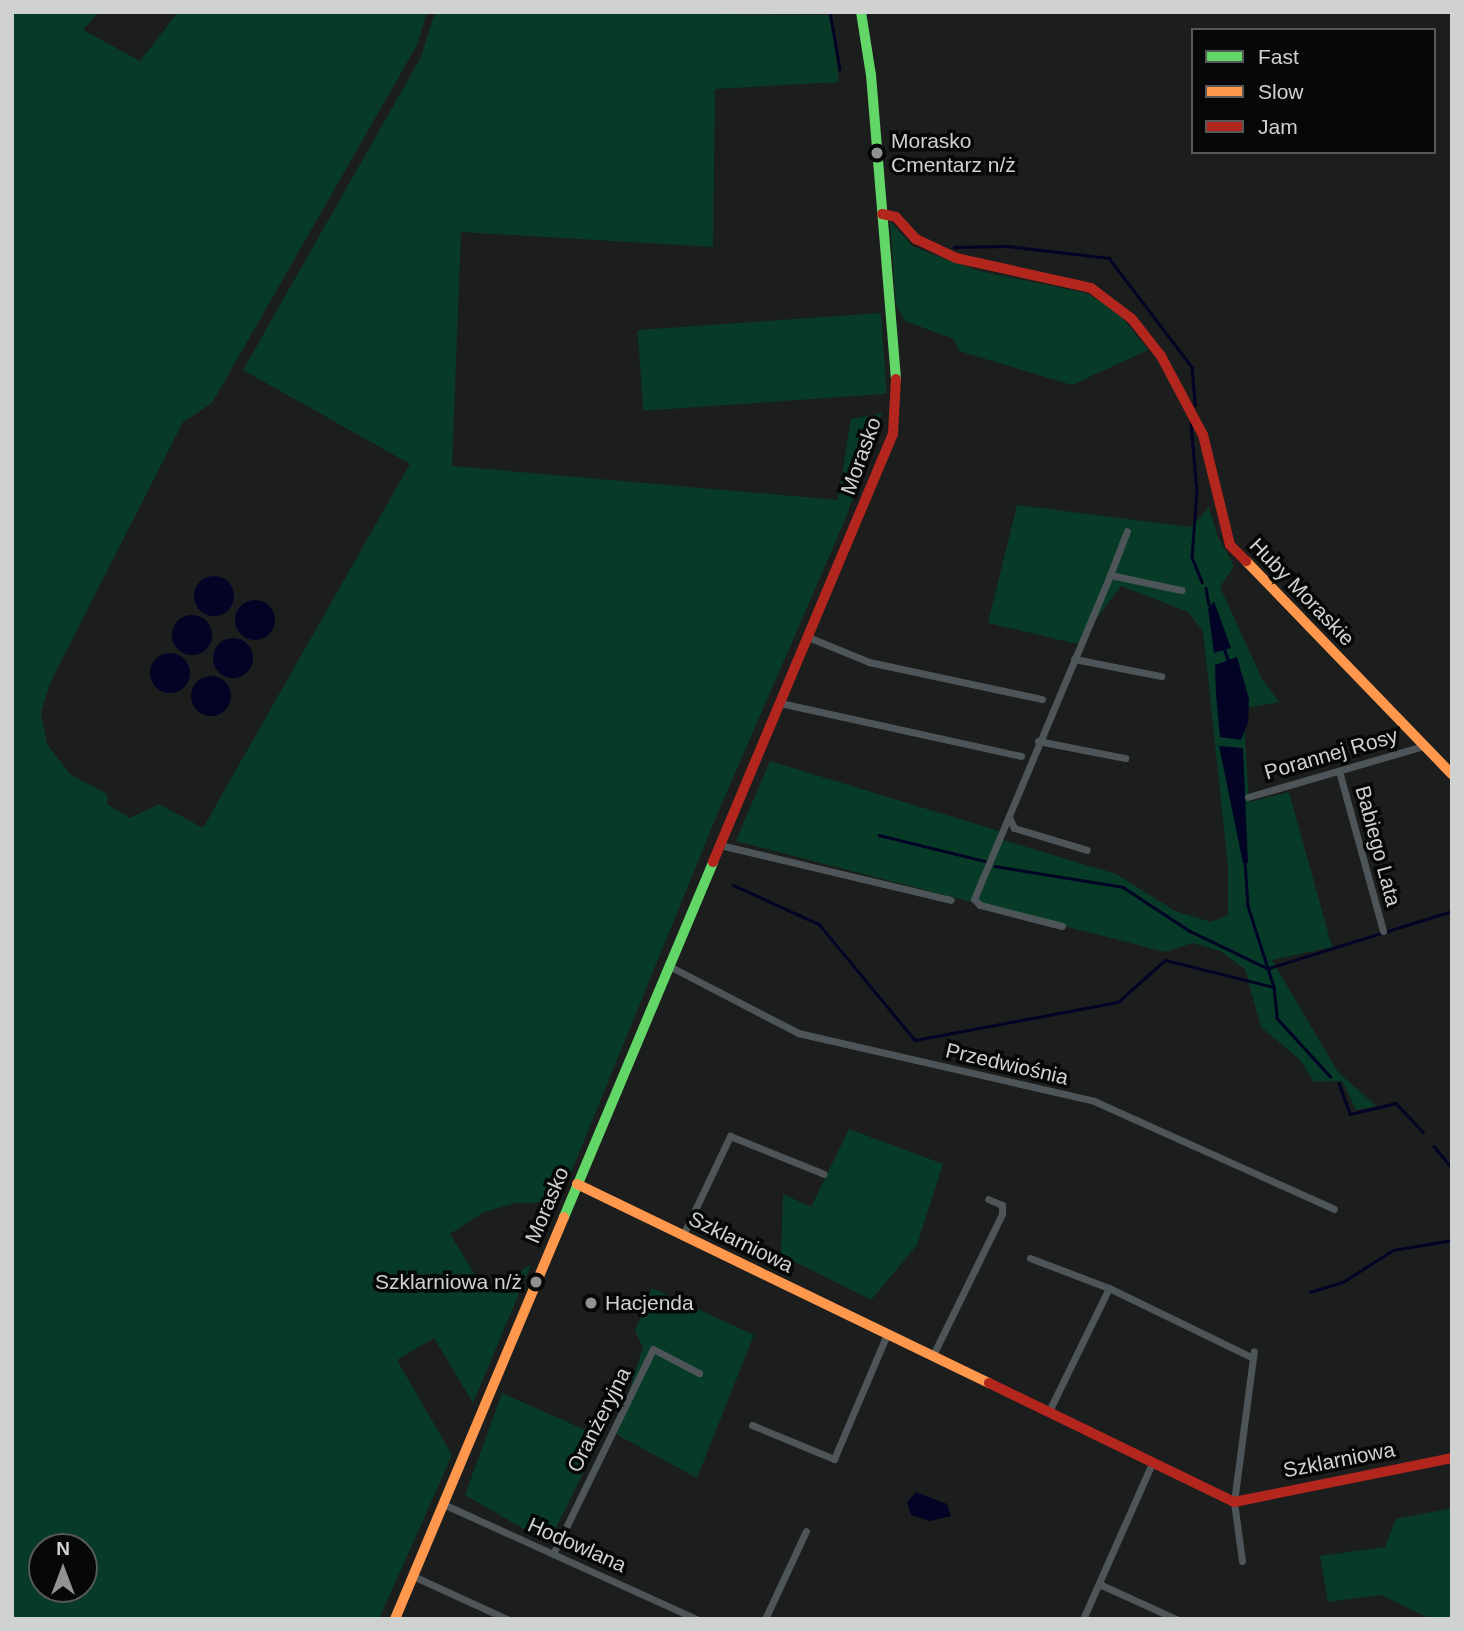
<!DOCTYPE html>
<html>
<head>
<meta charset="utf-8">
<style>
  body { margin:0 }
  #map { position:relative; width:1464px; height:1631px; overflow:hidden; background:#1c1d1d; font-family:Arial,sans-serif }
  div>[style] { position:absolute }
  .green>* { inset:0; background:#073b28; transform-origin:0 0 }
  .water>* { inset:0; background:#030425 }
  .round { border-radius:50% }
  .stream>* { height:2.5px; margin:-1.25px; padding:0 1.25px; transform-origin:1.25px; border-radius:1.25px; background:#030425 }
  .street>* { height:7px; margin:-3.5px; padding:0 3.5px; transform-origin:3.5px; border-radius:3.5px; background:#4e5558 }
  .fast>* { height:10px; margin:-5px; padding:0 5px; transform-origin:5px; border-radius:5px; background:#63d668 }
  .slow>* { height:10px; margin:-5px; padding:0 5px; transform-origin:5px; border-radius:5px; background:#ff974d }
  .jam>* { height:10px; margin:-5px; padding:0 5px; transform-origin:5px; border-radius:5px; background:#b3261e }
  .dots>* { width:19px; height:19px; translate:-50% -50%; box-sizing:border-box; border:4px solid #060808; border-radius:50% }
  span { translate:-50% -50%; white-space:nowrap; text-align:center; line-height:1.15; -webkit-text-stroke:7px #060808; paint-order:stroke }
  .poi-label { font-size:21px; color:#d0d2d2 }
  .left { translate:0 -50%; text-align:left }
  .right { translate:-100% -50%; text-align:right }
  .street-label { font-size:21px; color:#d0d2d2 }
  .frame { position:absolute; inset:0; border:14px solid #d0d2d2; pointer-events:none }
  .legend { position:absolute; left:1191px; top:28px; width:245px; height:126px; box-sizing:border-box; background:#060808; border:2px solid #575959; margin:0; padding:9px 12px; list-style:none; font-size:21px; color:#d0d2d2 }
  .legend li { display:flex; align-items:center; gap:14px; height:35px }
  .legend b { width:35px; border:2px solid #575959 }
  .north { position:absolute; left:28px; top:1533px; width:70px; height:70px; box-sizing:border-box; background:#060808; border:2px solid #575959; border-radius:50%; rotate:0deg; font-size:19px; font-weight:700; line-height:28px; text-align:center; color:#d0d2d2 }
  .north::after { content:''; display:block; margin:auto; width:24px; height:32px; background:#919393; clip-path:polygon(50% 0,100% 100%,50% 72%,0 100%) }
</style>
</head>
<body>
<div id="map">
  <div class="green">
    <i style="clip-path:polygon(evenodd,12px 12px,99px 12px,83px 30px,140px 61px,178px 12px,427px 12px,417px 45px,212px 403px,183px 422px,50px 683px,41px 713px,47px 744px,70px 774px,107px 794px,107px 804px,130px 818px,159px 804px,203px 828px,410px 464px,243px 370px,421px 57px,435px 12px,831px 15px,839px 82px,715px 89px,713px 247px,461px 232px,452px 466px,838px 500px,851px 419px,882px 413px,845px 520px,719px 810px,559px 1202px,516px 1203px,484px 1212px,450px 1234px,485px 1291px,531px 1265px,473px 1403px,434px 1338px,397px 1360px,452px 1455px,379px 1619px,12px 1619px,12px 12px,42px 1547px,84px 1547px,84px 1589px,42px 1589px,42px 1547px)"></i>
    <i style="clip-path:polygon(890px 221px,912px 246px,934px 255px,979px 271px,1086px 293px,1117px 311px,1148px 350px,1072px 385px,959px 351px,954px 339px,905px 321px,896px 305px)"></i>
    <i style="left:881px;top:313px;width:81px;height:244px;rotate:86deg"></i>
    <i style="clip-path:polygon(1017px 505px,1191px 527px,1209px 507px,1217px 535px,1234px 566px,1220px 587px,1262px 679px,1279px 702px,1243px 709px,1249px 802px,1289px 792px,1332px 947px,1272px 960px,1338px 1072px,1376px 1106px,1356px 1110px,1342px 1081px,1314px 1082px,1300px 1060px,1261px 1027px,1245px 969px,1220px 951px,1192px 943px,1165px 952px,736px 841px,770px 761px,1002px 832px,1003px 840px,1116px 874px,1175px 911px,1211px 922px,1228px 915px,1228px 866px,1203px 631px,1188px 612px,1121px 586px,1077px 644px,988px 623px)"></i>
    <i style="clip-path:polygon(849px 1129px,943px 1164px,917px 1245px,871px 1300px,781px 1255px,783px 1194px,811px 1207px)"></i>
    <i style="clip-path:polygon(652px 1288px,754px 1335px,697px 1478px,616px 1434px,643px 1347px,635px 1331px)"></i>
    <i style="clip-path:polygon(502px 1393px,601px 1437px,551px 1538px,522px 1528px,465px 1495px)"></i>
    <i style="clip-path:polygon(1452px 1508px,1452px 1619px,1431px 1619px,1381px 1595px,1328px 1602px,1320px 1556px,1385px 1547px,1396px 1519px)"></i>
  </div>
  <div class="water">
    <i class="round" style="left:194px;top:576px;width:40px;height:40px"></i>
    <i class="round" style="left:235px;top:600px;width:40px;height:40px"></i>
    <i style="clip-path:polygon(1214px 601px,1231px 648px,1214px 653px,1208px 609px)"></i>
    <i class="round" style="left:172px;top:615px;width:40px;height:40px"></i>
    <i class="round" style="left:213px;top:638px;width:40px;height:40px"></i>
    <i class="round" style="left:150px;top:653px;width:40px;height:40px"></i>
    <i style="clip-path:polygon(1237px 657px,1249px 699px,1248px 723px,1241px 740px,1220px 737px,1216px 695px,1215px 665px)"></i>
    <i class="round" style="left:191px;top:676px;width:40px;height:40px"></i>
    <i style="clip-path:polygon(1219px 746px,1243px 748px,1248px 863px,1243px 863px)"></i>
    <i style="clip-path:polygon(916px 1492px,947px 1504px,951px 1516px,930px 1521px,911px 1515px,907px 1502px)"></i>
  </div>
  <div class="stream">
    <i style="left:830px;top:12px;width:58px;rotate:80deg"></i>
    <i style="left:954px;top:247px;width:53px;rotate:-1.1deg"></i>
    <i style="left:1007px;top:246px;width:103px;rotate:6.7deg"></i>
    <i style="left:1109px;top:258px;width:137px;rotate:52.7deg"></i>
    <i style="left:1192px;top:367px;width:38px;rotate:85deg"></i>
    <i style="left:1191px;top:423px;width:68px;rotate:85deg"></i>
    <i style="left:1197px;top:491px;width:66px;rotate:94.3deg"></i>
    <i style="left:1192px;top:557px;width:27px;rotate:68deg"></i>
    <i style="left:1206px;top:588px;width:17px;rotate:80deg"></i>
    <i style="left:1224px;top:648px;width:15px;rotate:70deg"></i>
    <i style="left:879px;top:835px;width:109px;rotate:13.8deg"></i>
    <i style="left:1245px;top:860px;width:46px;rotate:86.3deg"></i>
    <i style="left:1248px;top:906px;width:85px;rotate:72.2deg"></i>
    <i style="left:1274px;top:987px;width:31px;rotate:84deg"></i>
    <i style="left:1277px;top:1018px;width:79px;rotate:47.6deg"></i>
    <i style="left:995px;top:866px;width:130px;rotate:9.3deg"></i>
    <i style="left:1123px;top:887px;width:80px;rotate:33.3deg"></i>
    <i style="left:1190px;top:931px;width:88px;rotate:25.7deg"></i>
    <i style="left:733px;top:885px;width:94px;rotate:24.4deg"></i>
    <i style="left:819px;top:924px;width:151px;rotate:50.4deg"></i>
    <i style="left:915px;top:1040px;width:207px;rotate:-10.6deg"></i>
    <i style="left:1118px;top:1002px;width:63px;rotate:-41.8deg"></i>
    <i style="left:1165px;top:960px;width:112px;rotate:13.9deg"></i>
    <i style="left:1269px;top:968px;width:192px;rotate:-17.3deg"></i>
    <i style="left:1339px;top:1083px;width:33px;rotate:70deg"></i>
    <i style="left:1350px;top:1114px;width:47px;rotate:-13.4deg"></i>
    <i style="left:1396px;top:1103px;width:40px;rotate:47deg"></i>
    <i style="left:1434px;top:1146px;width:28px;rotate:51deg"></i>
    <i style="left:1310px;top:1292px;width:34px;rotate:-17deg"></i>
    <i style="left:1343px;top:1282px;width:59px;rotate:-32.6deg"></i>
    <i style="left:1393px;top:1250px;width:60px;rotate:-9.6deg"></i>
  </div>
  <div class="street">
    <i style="left:1110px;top:575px;width:47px;rotate:-68.9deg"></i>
    <i style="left:808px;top:637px;width:66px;rotate:22.3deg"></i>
    <i style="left:869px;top:662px;width:177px;rotate:12.1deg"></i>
    <i style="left:1074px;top:659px;width:89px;rotate:11.1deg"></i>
    <i style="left:780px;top:703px;width:247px;rotate:12.4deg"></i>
    <i style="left:1038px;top:741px;width:89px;rotate:11.1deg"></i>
    <i style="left:1339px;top:771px;width:166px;rotate:74.6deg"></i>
    <i style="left:1248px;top:797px;width:183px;rotate:-16.2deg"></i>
    <i style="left:1009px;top:817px;width:12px;rotate:66deg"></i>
    <i style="left:1014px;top:828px;width:76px;rotate:16.8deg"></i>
    <i style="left:720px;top:845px;width:237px;rotate:13.4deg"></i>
    <i style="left:1062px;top:926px;width:85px;rotate:-165.6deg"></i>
    <i style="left:980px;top:905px;width:8px;rotate:-135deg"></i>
    <i style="left:974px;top:899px;width:351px;rotate:-67.2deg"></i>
    <i style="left:1110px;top:575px;width:73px;rotate:11.9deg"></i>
    <i style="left:669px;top:966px;width:145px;rotate:27.4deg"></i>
    <i style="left:798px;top:1033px;width:304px;rotate:12.9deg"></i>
    <i style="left:1094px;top:1101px;width:263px;rotate:24.2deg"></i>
    <i style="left:683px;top:1235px;width:110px;rotate:-64.6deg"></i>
    <i style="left:730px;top:1136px;width:101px;rotate:22deg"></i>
    <i style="left:1030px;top:1258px;width:85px;rotate:20.8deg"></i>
    <i style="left:1109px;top:1288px;width:137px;rotate:116deg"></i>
    <i style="left:1109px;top:1288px;width:160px;rotate:25.9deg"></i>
    <i style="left:933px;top:1355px;width:157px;rotate:-63.9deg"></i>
    <i style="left:1002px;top:1214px;width:9px;rotate:-90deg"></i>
    <i style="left:1002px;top:1205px;width:15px;rotate:-157deg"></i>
    <i style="left:752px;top:1425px;width:89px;rotate:22.5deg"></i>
    <i style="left:834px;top:1459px;width:136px;rotate:-67deg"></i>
    <i style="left:443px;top:1504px;width:278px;rotate:24.4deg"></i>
    <i style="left:553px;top:1554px;width:228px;rotate:-64deg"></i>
    <i style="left:653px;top:1349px;width:52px;rotate:27.6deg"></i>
    <i style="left:1242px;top:1561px;width:60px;rotate:-97.7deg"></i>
    <i style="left:1234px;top:1502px;width:152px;rotate:-82.5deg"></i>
    <i style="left:413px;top:1576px;width:103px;rotate:24.6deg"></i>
    <i style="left:1099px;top:1584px;width:85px;rotate:24.4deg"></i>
    <i style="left:765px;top:1619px;width:97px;rotate:-65deg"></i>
    <i style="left:1083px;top:1619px;width:173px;rotate:-66.1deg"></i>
  </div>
  <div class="fast">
    <i style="left:861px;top:12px;width:64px;rotate:81deg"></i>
    <i style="left:871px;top:75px;width:305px;rotate:85.3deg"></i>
    <i style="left:564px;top:1217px;width:385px;rotate:-67.2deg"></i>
  </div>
  <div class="slow">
    <i style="left:1246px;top:561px;width:296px;rotate:46deg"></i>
    <i style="left:577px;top:1184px;width:458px;rotate:25.8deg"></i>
    <i style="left:395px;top:1619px;width:436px;rotate:-67.2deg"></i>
  </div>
  <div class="jam">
    <i style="left:882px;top:214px;width:14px;rotate:12deg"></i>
    <i style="left:896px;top:217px;width:30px;rotate:48deg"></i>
    <i style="left:916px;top:239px;width:44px;rotate:25.4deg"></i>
    <i style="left:956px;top:258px;width:138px;rotate:12.5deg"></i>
    <i style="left:1091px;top:288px;width:51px;rotate:37.1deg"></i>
    <i style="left:1132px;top:319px;width:47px;rotate:51.9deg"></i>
    <i style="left:1161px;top:356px;width:89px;rotate:62deg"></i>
    <i style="left:1203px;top:435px;width:113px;rotate:76.2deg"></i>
    <i style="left:1230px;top:545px;width:23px;rotate:45deg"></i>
    <i style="left:713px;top:862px;width:464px;rotate:-67.2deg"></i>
    <i style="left:893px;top:434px;width:55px;rotate:-86.9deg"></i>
    <i style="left:989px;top:1383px;width:272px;rotate:25.9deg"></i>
    <i style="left:1234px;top:1502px;width:222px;rotate:-11.4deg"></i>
  </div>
  <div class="dots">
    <i style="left:877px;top:153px;background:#919393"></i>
    <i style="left:536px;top:1282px;background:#919393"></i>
    <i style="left:591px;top:1303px;background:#919393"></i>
  </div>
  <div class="poi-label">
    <span class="left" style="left:891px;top:153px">Morasko<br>Cmentarz n/ż</span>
    <span class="right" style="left:522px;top:1282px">Szklarniowa n/ż</span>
    <span class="left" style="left:605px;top:1303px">Hacjenda</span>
  </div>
  <div class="street-label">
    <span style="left:861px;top:456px;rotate:-70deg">Morasko</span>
    <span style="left:1302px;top:592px;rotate:46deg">Huby Moraskie</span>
    <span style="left:1331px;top:754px;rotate:-16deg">Porannej Rosy</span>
    <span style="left:1378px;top:846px;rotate:75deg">Babiego Lata</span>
    <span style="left:1007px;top:1064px;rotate:13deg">Przedwiośnia</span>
    <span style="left:547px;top:1205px;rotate:-67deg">Morasko</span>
    <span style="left:741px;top:1242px;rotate:26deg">Szklarniowa</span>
    <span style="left:599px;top:1420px;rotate:-63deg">Oranżeryjna</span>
    <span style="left:1339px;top:1460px;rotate:-11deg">Szklarniowa</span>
    <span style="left:577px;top:1545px;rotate:24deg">Hodowlana</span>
  </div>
  <div class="frame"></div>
  <ul class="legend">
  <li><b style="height:9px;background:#63d668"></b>Fast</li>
  <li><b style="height:9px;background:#ff974d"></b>Slow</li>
  <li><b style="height:9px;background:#b3261e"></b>Jam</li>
  </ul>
  <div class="north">N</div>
</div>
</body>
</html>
